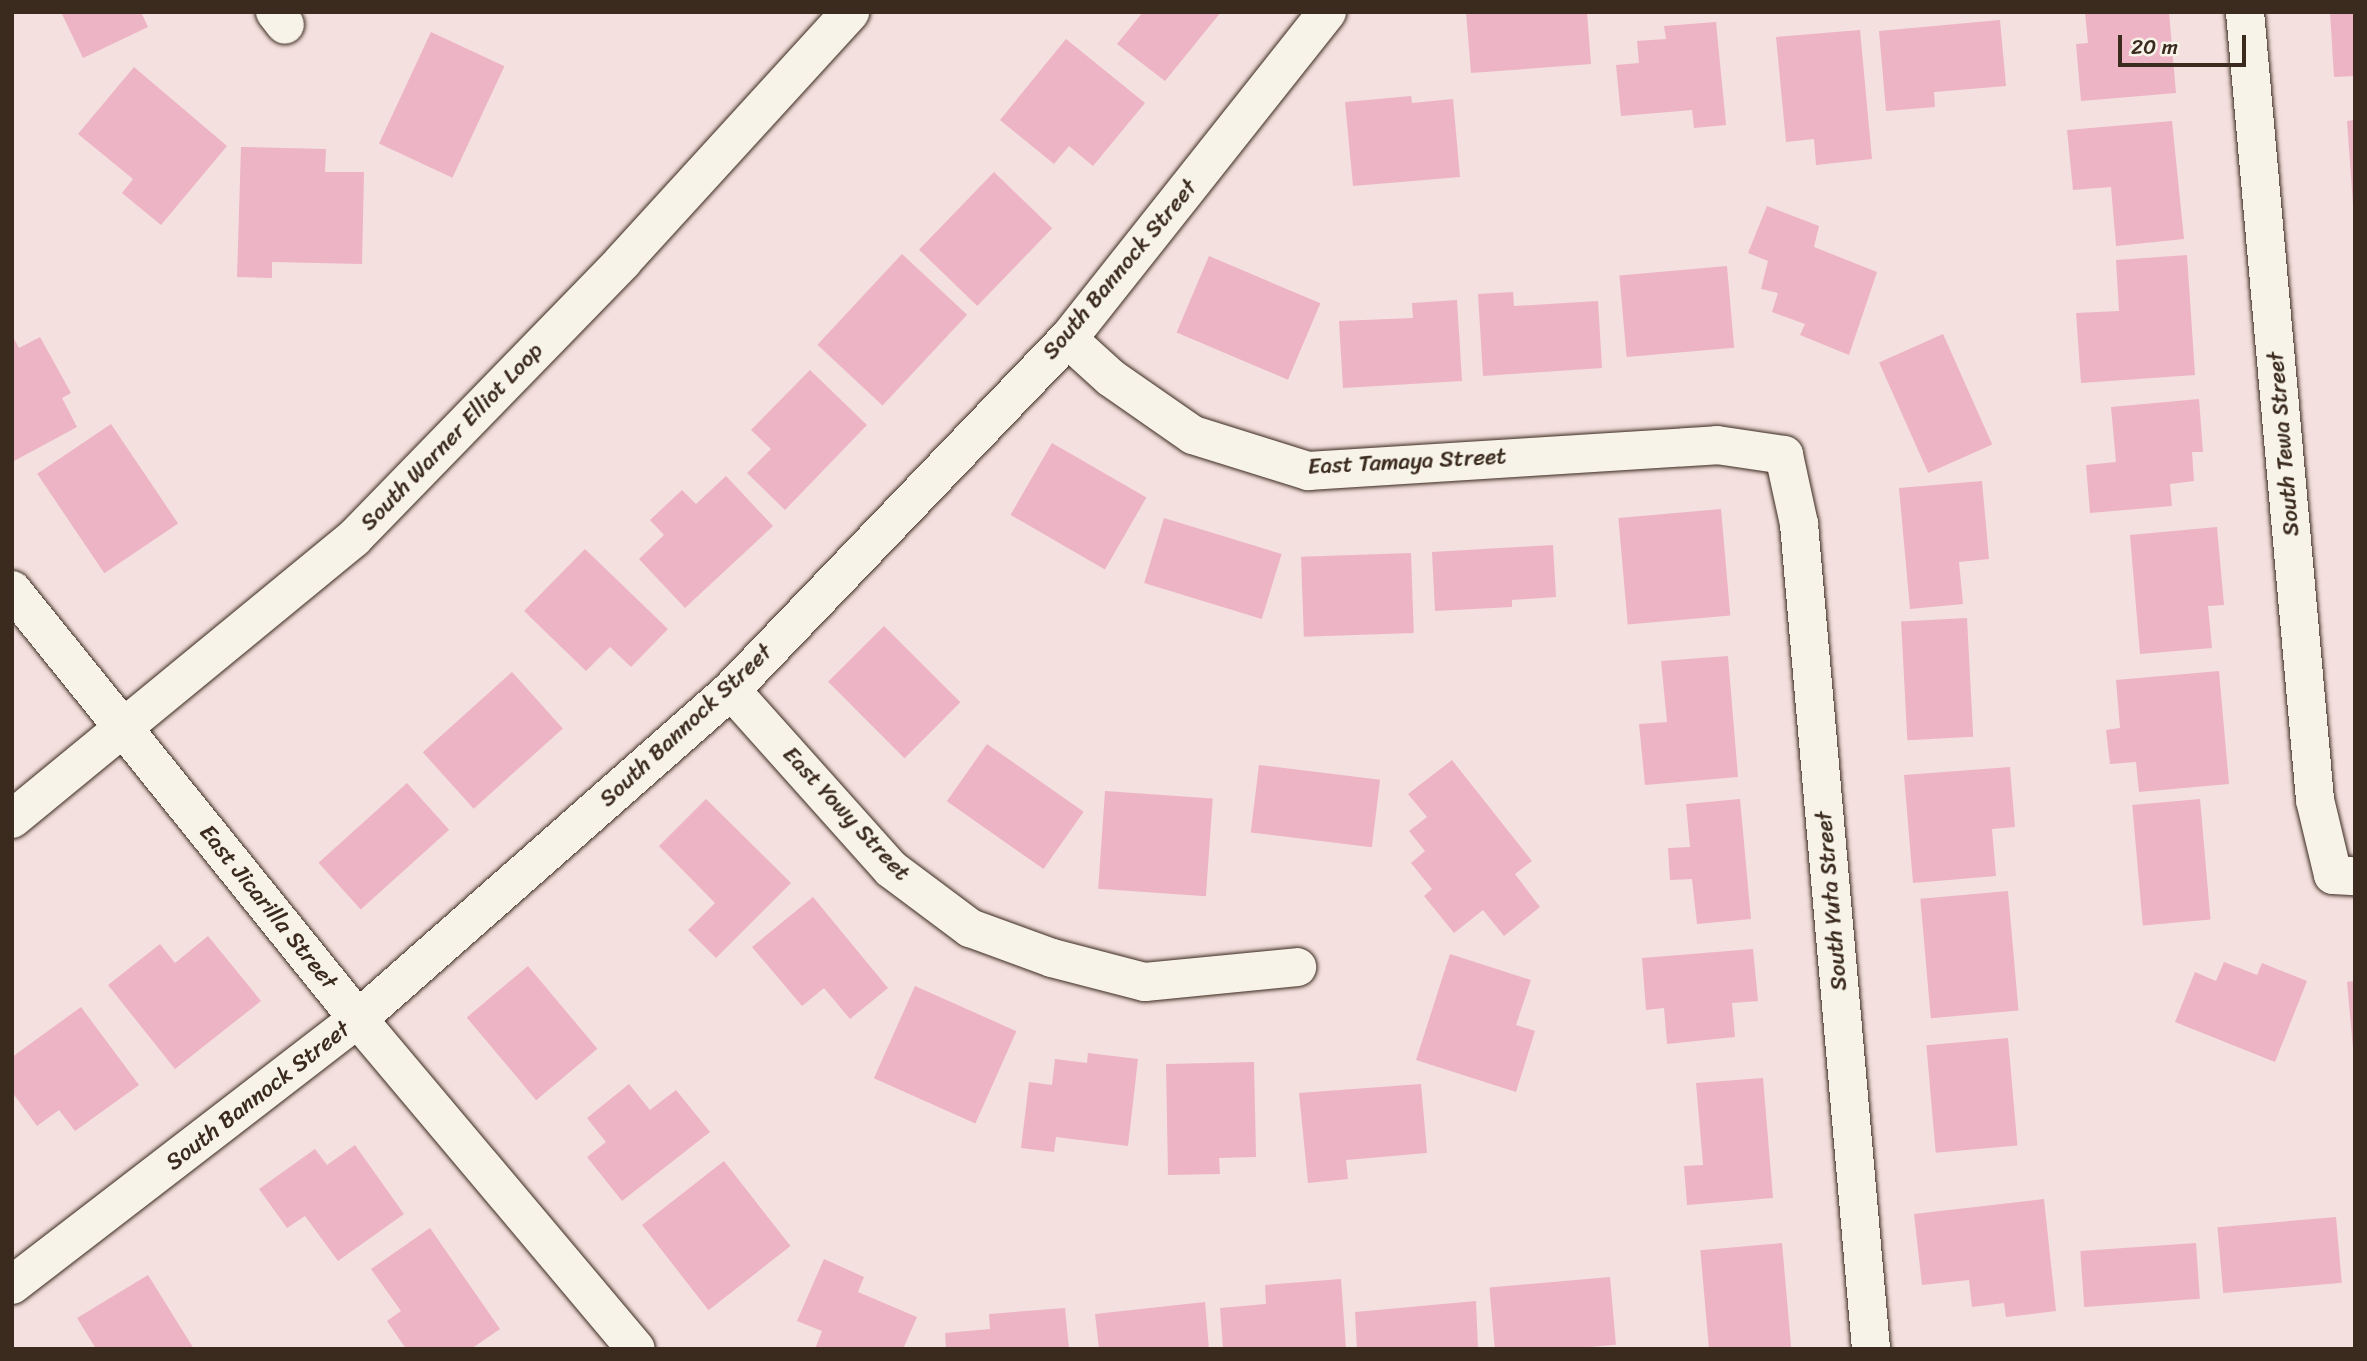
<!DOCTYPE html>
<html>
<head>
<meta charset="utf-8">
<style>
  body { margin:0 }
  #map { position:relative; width:2367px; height:1361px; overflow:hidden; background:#f4e0de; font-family:Sriracha,sans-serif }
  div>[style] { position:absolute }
  .building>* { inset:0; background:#edb4c6; transform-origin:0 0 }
  .roads { filter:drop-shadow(0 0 2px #3b2a1e) drop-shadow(0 0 2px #3b2a1e) }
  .minor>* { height:38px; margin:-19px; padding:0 19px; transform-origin:19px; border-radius:19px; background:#f7f3e8 }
  .major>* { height:38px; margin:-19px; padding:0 19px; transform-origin:19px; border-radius:19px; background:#f7f3e8 }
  span { translate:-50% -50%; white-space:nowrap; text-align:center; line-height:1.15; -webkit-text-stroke:6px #f7f3e8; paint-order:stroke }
  .street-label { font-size:23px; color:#3b2a1e }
  .frame { position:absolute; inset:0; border:14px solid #3b2a1e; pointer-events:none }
  .scale { position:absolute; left:2118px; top:35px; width:128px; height:32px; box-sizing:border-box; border:4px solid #3b2a1e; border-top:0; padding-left:9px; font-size:21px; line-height:24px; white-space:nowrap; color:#3b2a1e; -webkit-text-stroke:5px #f7f3e8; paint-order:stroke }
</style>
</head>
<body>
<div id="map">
  <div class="building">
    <i style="clip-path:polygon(61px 12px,141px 12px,148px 27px,83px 58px)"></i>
    <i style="clip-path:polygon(1143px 12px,1221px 12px,1165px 81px,1117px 44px)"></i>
    <i style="clip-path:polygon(1466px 12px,1587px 12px,1591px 64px,1471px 73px)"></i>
    <i style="clip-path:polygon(2085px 12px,2169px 12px,2176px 93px,2081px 101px,2076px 44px,2088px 43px)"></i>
    <i style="clip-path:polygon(2330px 12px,2355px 12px,2355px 76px,2334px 77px)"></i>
    <i style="clip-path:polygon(2000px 20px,2006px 86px,1934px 92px,1935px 107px,1886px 111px,1879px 31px)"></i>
    <i style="clip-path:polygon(1716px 22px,1726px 125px,1694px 128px,1692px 110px,1621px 116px,1616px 65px,1639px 63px,1637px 41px,1666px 39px,1664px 26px)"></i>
    <i style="clip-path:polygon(1860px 30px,1872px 159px,1816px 165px,1814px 139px,1786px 142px,1776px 37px)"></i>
    <i style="left:431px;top:32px;width:81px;height:123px;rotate:25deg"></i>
    <i style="clip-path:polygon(1066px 39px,1145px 103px,1093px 166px,1069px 146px,1054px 164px,1000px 120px)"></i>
    <i style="clip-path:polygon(134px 67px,227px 146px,161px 225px,122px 193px,133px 179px,78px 134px)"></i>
    <i style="clip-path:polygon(1411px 96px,1412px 103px,1453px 99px,1460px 177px,1353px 186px,1345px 102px)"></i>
    <i style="clip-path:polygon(2355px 120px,2355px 204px,2353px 204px,2347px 121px)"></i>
    <i style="clip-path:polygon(2172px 121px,2184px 239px,2116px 246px,2111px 187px,2073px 190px,2067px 130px)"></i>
    <i style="clip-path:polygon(241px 147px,326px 149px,325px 172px,364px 172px,362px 264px,272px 262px,272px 278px,237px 277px)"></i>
    <i style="left:994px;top:172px;width:81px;height:108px;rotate:44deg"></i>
    <i style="clip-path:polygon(1767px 206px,1819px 226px,1814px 247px,1877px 272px,1849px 355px,1800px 335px,1805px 324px,1772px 312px,1778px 293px,1761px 289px,1768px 261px,1748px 253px)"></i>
    <i style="left:902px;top:254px;width:89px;height:124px;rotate:43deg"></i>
    <i style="clip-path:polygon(2187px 255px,2195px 375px,2081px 383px,2076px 313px,2119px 311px,2116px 260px)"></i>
    <i style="left:1209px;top:256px;width:121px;height:83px;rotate:23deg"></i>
    <i style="left:1727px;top:266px;width:82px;height:108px;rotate:85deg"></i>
    <i style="clip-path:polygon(1513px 292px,1514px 306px,1598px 301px,1602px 368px,1483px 376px,1478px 294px)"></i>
    <i style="clip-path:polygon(1457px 300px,1462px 381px,1343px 388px,1339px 321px,1413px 318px,1412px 303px)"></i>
    <i style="left:1943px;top:334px;width:121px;height:70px;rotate:66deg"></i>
    <i style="clip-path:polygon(12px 335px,19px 348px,40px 337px,71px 393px,62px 398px,77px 427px,14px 461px)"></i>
    <i style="clip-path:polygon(810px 370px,867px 425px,785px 510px,747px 473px,771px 449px,751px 430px)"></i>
    <i style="clip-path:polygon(2199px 399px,2203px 452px,2192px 452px,2194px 481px,2170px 484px,2172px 506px,2090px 513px,2086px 465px,2116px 462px,2111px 407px)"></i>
    <i style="left:111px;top:424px;width:120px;height:89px;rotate:56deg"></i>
    <i style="left:1052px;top:443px;width:109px;height:83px;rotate:30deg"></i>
    <i style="clip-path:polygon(726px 476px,773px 526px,685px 608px,639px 559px,664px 535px,650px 520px,682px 490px,696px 504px)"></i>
    <i style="clip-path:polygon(1982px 481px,1989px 559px,1959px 562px,1963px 604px,1910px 609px,1899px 488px)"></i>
    <i style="left:1721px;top:509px;width:107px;height:103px;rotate:85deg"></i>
    <i style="left:1164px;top:518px;width:123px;height:68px;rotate:17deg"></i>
    <i style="clip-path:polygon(2217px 527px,2224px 605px,2208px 606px,2212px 648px,2140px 654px,2130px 535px)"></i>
    <i style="clip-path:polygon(1553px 545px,1556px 597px,1512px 600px,1512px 607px,1435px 611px,1432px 552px)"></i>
    <i style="clip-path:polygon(585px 549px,668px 629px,631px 667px,610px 647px,586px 671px,524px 611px)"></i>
    <i style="left:1411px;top:553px;width:80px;height:110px;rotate:88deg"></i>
    <i style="left:1967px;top:618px;width:119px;height:66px;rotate:87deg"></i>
    <i style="left:884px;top:626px;width:108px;height:79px;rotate:45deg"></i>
    <i style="clip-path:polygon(1728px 656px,1738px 777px,1645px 785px,1639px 724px,1667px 722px,1661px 661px)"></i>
    <i style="clip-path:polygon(2219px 671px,2229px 784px,2139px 792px,2136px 762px,2110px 764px,2106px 730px,2120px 728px,2116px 680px)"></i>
    <i style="left:512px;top:672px;width:76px;height:120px;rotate:48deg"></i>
    <i style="left:987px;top:744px;width:118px;height:70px;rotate:35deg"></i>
    <i style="clip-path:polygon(1452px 760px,1532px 861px,1515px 874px,1540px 907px,1504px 936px,1483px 910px,1454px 933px,1424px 896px,1432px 889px,1411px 863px,1425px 851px,1409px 831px,1427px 817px,1408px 794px)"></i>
    <i style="left:1259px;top:765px;width:122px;height:68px;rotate:7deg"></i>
    <i style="clip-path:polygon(2010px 767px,2015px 827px,1992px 829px,1996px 876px,1913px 883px,1904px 775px)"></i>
    <i style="left:407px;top:783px;width:63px;height:119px;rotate:48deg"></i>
    <i style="left:1105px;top:791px;width:108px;height:98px;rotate:4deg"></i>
    <i style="clip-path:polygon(706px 799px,791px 883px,716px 958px,688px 930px,715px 903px,659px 846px)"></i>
    <i style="clip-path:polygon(1740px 799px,1751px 919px,1697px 924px,1692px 879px,1670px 880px,1668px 848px,1690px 847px,1686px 804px)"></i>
    <i style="left:2200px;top:799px;width:121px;height:68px;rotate:85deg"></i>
    <i style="left:2008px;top:891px;width:120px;height:88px;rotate:85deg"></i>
    <i style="clip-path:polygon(813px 897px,888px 988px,850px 1019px,824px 988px,802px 1006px,752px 947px)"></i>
    <i style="clip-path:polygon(208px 936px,261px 1001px,175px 1069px,108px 985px,160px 944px,175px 963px)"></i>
    <i style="clip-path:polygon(1753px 949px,1758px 1001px,1732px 1003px,1735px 1037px,1667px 1044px,1664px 1008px,1646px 1010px,1642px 958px)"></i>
    <i style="clip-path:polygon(1450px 954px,1531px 980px,1516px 1025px,1535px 1031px,1516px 1092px,1416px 1060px)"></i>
    <i style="clip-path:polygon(2224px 962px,2257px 975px,2262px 963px,2307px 981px,2275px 1062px,2175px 1022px,2195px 972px,2216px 981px)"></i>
    <i style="left:528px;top:966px;width:108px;height:80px;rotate:50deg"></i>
    <i style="clip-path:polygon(2355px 981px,2355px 1048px,2353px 1048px,2347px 982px)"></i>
    <i style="left:915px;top:986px;width:111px;height:101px;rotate:24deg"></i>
    <i style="clip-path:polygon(81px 1007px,139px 1085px,75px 1131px,59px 1110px,37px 1126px,12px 1092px,12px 1057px)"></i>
    <i style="left:2008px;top:1038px;width:108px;height:82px;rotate:85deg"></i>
    <i style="clip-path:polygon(1088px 1053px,1138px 1059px,1128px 1146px,1056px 1137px,1054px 1152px,1021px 1148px,1029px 1082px,1052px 1085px,1055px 1059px,1087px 1063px)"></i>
    <i style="clip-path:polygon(1254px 1062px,1256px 1157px,1219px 1158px,1220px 1174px,1168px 1175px,1166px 1064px)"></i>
    <i style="clip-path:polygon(1763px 1078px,1773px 1198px,1687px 1205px,1684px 1166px,1703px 1165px,1696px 1083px)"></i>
    <i style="clip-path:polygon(629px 1084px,650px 1110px,676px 1090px,710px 1132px,622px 1201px,587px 1157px,606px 1142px,587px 1118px)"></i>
    <i style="clip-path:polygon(1421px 1084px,1427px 1153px,1346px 1160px,1348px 1179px,1308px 1183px,1299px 1093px)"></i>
    <i style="clip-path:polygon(355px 1145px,404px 1214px,338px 1261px,305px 1216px,287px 1228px,259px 1189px,315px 1149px,327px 1165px)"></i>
    <i style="left:724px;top:1161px;width:108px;height:104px;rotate:52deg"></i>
    <i style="clip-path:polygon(2044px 1199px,2056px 1311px,2006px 1317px,2004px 1303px,1972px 1307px,1969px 1280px,1922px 1285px,1914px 1214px)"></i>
    <i style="left:2336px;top:1217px;width:66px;height:119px;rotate:85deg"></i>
    <i style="clip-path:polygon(430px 1228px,500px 1329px,471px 1349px,406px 1349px,387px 1321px,401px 1311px,371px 1269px)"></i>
    <i style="left:1782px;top:1243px;width:106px;height:82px;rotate:85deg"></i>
    <i style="left:2196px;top:1243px;width:56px;height:116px;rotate:86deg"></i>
    <i style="clip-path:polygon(824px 1259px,864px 1277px,858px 1292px,917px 1317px,903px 1349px,815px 1349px,822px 1331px,797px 1321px)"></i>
    <i style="clip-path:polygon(148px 1275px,194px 1349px,96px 1349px,77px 1318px)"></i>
    <i style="left:1610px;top:1277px;width:68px;height:121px;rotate:85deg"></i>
    <i style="clip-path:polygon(1341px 1279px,1346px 1349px,1223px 1349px,1220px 1308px,1266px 1304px,1265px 1285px)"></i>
    <i style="clip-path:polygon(1476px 1301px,1478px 1349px,1357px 1349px,1355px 1312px)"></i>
    <i style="clip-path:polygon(1205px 1302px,1209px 1349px,1099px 1349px,1095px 1314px)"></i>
    <i style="clip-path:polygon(1065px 1308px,1069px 1349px,946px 1349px,945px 1333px,990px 1329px,989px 1314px)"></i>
  </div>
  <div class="roads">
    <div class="minor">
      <i style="left:275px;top:12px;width:16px;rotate:52deg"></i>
      <i style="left:2245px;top:12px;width:791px;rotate:84.92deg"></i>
      <i style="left:2315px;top:800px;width:77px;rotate:76.5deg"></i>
      <i style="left:2333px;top:875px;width:22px;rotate:3deg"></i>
      <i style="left:1068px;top:339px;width:58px;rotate:42.2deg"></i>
      <i style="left:1111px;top:378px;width:100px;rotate:34.8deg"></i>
      <i style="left:1193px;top:435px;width:121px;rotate:17.4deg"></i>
      <i style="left:1308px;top:471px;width:410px;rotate:-3.6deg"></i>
      <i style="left:1717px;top:445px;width:68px;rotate:8.5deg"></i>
      <i style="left:1784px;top:455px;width:71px;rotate:77.7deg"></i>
      <i style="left:1799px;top:524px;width:828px;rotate:85.01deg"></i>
      <i style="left:12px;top:590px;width:551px;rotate:51.11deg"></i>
      <i style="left:358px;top:1019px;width:431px;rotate:49.9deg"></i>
      <i style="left:731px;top:690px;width:240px;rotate:48.2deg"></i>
      <i style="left:891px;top:869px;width:99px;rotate:36.8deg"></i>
      <i style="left:970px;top:928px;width:87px;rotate:20.1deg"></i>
      <i style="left:1052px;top:958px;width:96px;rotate:14.5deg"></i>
      <i style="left:1145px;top:982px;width:153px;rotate:-5.6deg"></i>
      <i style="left:12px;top:1285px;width:436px;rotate:-37.6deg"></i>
      <i style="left:358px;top:1019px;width:497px;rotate:-41.4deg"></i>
      <i style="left:731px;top:690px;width:487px;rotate:-46.2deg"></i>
      <i style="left:1068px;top:339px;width:417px;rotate:-51.6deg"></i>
    </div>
    <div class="major">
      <i style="left:12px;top:819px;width:443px;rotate:-39.4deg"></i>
      <i style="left:354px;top:538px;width:386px;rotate:-45.8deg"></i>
      <i style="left:623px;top:261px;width:337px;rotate:-47.6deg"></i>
    </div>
  </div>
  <div class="street-label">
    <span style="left:1120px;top:270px;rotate:-50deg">South Bannock Street</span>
    <span style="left:452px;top:437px;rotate:-46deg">South Warner Elliot Loop</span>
    <span style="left:2284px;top:444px;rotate:-95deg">South Tewa Street</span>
    <span style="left:1407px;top:462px;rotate:-3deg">East Tamaya Street</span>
    <span style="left:686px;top:726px;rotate:-43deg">South Bannock Street</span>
    <span style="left:846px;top:814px;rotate:47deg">East Yowy Street</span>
    <span style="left:1832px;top:901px;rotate:-95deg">South Yuta Street</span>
    <span style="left:268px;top:907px;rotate:51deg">East Jicarilla Street</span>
    <span style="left:258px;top:1096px;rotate:-38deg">South Bannock Street</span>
  </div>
  <div class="frame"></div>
  <div class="scale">20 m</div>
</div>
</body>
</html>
